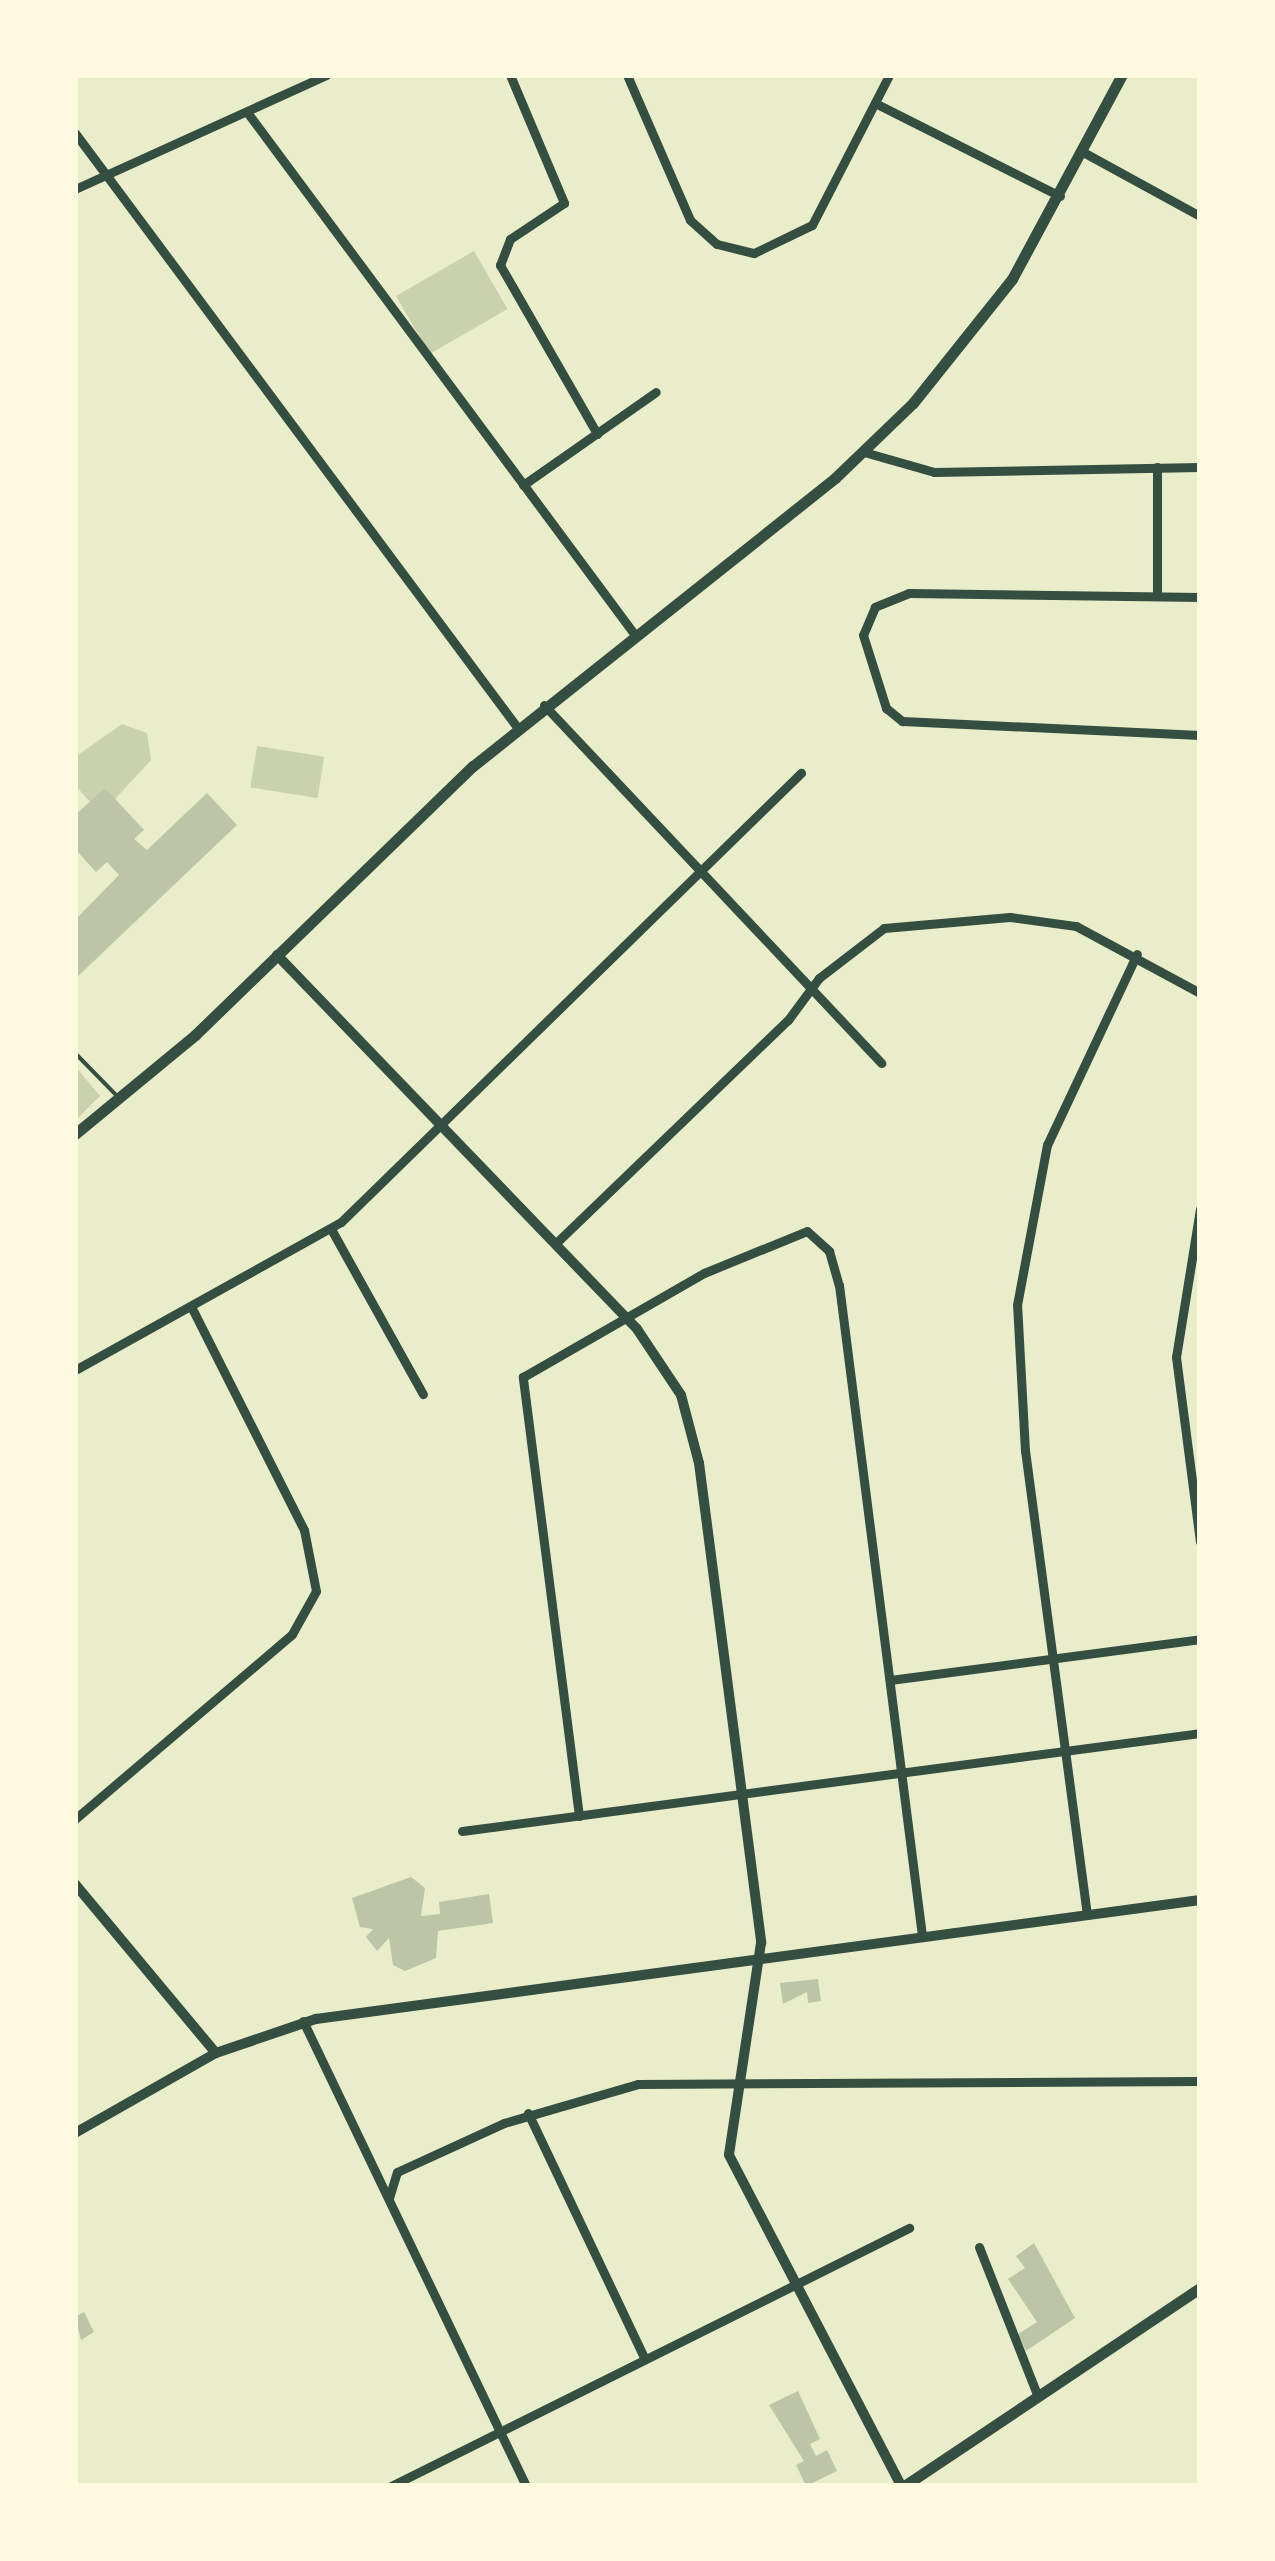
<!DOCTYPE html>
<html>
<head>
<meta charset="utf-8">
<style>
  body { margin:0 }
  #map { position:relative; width:1275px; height:2561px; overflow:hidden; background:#e9edc9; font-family:Poppins,sans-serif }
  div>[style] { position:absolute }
  .green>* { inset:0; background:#cad2ad; transform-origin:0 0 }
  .building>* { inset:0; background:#bcc5a7 }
  .service>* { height:4px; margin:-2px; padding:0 2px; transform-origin:2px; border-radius:2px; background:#344e41 }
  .minor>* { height:9px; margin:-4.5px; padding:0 4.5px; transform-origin:4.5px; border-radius:4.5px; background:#344e41 }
  .tertiary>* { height:10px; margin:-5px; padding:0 5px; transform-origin:5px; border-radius:5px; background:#344e41 }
  .secondary>* { height:11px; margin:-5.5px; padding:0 5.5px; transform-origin:5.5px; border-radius:5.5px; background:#344e41 }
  span { translate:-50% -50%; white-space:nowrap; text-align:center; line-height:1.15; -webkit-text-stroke:9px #fefae0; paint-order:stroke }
  .frame { position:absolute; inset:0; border:78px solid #fefae0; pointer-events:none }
</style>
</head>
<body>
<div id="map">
  <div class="green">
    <i style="left:474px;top:251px;width:67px;height:90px;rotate:60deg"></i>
    <i style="clip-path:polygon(122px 724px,147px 733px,151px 760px,115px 799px,104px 789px,90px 802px,75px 785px,75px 757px)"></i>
    <i style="left:257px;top:746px;width:68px;height:42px;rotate:9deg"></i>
    <i style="clip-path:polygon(75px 1066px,100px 1096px,75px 1121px)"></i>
  </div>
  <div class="building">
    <i style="clip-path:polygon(105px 788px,144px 830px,134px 839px,147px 850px,207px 793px,237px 825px,75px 979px,75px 920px,119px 875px,107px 862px,96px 872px,75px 849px,75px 815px)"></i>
    <i style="clip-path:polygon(411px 1877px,425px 1888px,421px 1916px,440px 1914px,439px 1902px,489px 1894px,493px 1923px,438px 1931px,436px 1958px,405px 1971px,393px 1965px,389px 1938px,377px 1951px,366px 1937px,373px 1929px,360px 1927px,352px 1898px)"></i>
    <i style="clip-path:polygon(818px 1979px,821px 2001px,808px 2003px,807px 1992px,783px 2004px,780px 1983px)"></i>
    <i style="clip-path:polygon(1034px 2243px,1075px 2318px,1026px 2351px,1018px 2334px,1037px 2322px,1008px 2279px,1025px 2268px,1016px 2256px)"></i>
    <i style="clip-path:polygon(84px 2312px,94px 2332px,81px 2340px,75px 2317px)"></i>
    <i style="clip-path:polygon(798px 2391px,820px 2439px,810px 2444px,816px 2456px,827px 2450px,837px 2471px,806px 2486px,796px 2465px,804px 2461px,769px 2405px)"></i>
  </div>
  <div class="service">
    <i style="left:75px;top:1053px;width:59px;rotate:45.7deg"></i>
  </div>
  <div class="minor">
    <i style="left:510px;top:75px;width:139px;rotate:67.1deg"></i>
    <i style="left:564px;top:203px;width:65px;rotate:146.3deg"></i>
    <i style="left:510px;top:239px;width:28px;rotate:111deg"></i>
    <i style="left:500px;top:265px;width:195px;rotate:60.1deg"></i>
    <i style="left:627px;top:75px;width:158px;rotate:66.5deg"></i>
    <i style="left:690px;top:220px;width:36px;rotate:42deg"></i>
    <i style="left:717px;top:244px;width:38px;rotate:14deg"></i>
    <i style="left:754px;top:253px;width:64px;rotate:-25.8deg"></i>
    <i style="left:812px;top:225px;width:169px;rotate:-62.8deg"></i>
    <i style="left:875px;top:103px;width:207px;rotate:26.7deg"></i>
    <i style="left:247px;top:112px;width:651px;rotate:53.43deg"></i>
    <i style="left:75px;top:133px;width:740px;rotate:53.35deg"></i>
    <i style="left:1083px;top:152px;width:133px;rotate:28.7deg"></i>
    <i style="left:75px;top:189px;width:276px;rotate:-24.4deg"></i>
    <i style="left:864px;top:452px;width:73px;rotate:15.9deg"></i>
    <i style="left:934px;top:472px;width:266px;rotate:-1.1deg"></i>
    <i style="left:523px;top:485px;width:162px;rotate:-35deg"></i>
    <i style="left:1157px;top:596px;width:129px;rotate:-90deg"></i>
    <i style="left:1200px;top:597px;width:291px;rotate:-179.2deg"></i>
    <i style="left:909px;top:593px;width:37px;rotate:158deg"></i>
    <i style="left:875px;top:607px;width:30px;rotate:113deg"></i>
    <i style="left:863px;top:635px;width:77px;rotate:72.5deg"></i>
    <i style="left:886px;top:708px;width:21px;rotate:39deg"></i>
    <i style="left:902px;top:721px;width:298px;rotate:2.7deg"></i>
    <i style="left:544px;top:705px;width:492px;rotate:46.7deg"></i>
    <i style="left:1200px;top:1209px;width:150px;rotate:99.2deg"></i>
    <i style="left:1176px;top:1357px;width:186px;rotate:82.6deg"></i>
    <i style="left:331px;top:1229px;width:189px;rotate:60.9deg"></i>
    <i style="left:555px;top:1244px;width:323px;rotate:-43.9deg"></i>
    <i style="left:788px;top:1020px;width:52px;rotate:-53.6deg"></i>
    <i style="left:819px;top:978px;width:82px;rotate:-37.6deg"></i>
    <i style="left:884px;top:928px;width:126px;rotate:-5deg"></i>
    <i style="left:1010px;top:917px;width:67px;rotate:7.8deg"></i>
    <i style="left:1076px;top:926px;width:141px;rotate:28.4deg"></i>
    <i style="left:75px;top:1370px;width:304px;rotate:-29.1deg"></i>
    <i style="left:341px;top:1222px;width:643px;rotate:-44.31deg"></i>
    <i style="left:890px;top:1680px;width:313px;rotate:-7.5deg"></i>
    <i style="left:579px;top:1816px;width:443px;rotate:-97.3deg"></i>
    <i style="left:523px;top:1377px;width:209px;rotate:-29.9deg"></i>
    <i style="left:704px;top:1273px;width:111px;rotate:-22.2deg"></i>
    <i style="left:807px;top:1231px;width:30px;rotate:42deg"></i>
    <i style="left:829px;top:1251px;width:35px;rotate:74deg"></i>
    <i style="left:839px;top:1285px;width:656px;rotate:82.73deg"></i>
    <i style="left:75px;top:1819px;width:285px;rotate:-40.4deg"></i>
    <i style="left:292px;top:1634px;width:49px;rotate:-60.8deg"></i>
    <i style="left:316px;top:1591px;width:62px;rotate:-101.1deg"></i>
    <i style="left:304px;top:1530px;width:251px;rotate:-116.8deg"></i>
    <i style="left:462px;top:1831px;width:744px;rotate:-7.56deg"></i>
    <i style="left:1087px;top:1915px;width:468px;rotate:-97.6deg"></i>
    <i style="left:1025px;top:1451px;width:146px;rotate:-93.1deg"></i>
    <i style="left:1017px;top:1305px;width:163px;rotate:-79.4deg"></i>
    <i style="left:1047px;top:1145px;width:211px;rotate:-64.8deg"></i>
    <i style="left:303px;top:2021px;width:516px;rotate:64.38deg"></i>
    <i style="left:528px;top:2113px;width:272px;rotate:64.6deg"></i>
    <i style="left:389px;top:2198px;width:27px;rotate:-73deg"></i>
    <i style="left:397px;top:2172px;width:118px;rotate:-24.6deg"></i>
    <i style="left:504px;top:2123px;width:140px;rotate:-16.2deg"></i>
    <i style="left:638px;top:2084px;width:562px;rotate:-0.31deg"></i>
    <i style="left:979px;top:2247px;width:161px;rotate:68.5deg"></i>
    <i style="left:391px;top:2486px;width:579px;rotate:-26.48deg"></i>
  </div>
  <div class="tertiary">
    <i style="left:277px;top:955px;width:519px;rotate:46.09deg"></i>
    <i style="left:637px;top:1329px;width:79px;rotate:56.3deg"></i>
    <i style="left:681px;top:1395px;width:70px;rotate:75.2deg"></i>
    <i style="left:699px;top:1463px;width:484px;rotate:82.6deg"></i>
    <i style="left:761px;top:1943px;width:214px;rotate:98.6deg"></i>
    <i style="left:729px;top:2155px;width:373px;rotate:62.5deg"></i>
    <i style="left:75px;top:1884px;width:220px;rotate:50.2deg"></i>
    <i style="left:75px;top:2133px;width:162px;rotate:-29.6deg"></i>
    <i style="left:216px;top:2053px;width:106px;rotate:-18.8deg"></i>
    <i style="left:316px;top:2019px;width:892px;rotate:-7.67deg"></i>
  </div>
  <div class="secondary">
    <i style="left:75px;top:1134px;width:156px;rotate:-39.5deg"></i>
    <i style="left:195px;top:1035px;width:387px;rotate:-44.1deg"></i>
    <i style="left:473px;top:766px;width:463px;rotate:-38.5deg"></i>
    <i style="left:835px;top:478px;width:108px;rotate:-43.9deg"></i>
    <i style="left:913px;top:403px;width:159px;rotate:-51.4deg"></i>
    <i style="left:1012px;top:279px;width:232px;rotate:-61.7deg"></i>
    <i style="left:904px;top:2486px;width:356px;rotate:-33.8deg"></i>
  </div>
  <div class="frame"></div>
</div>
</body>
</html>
